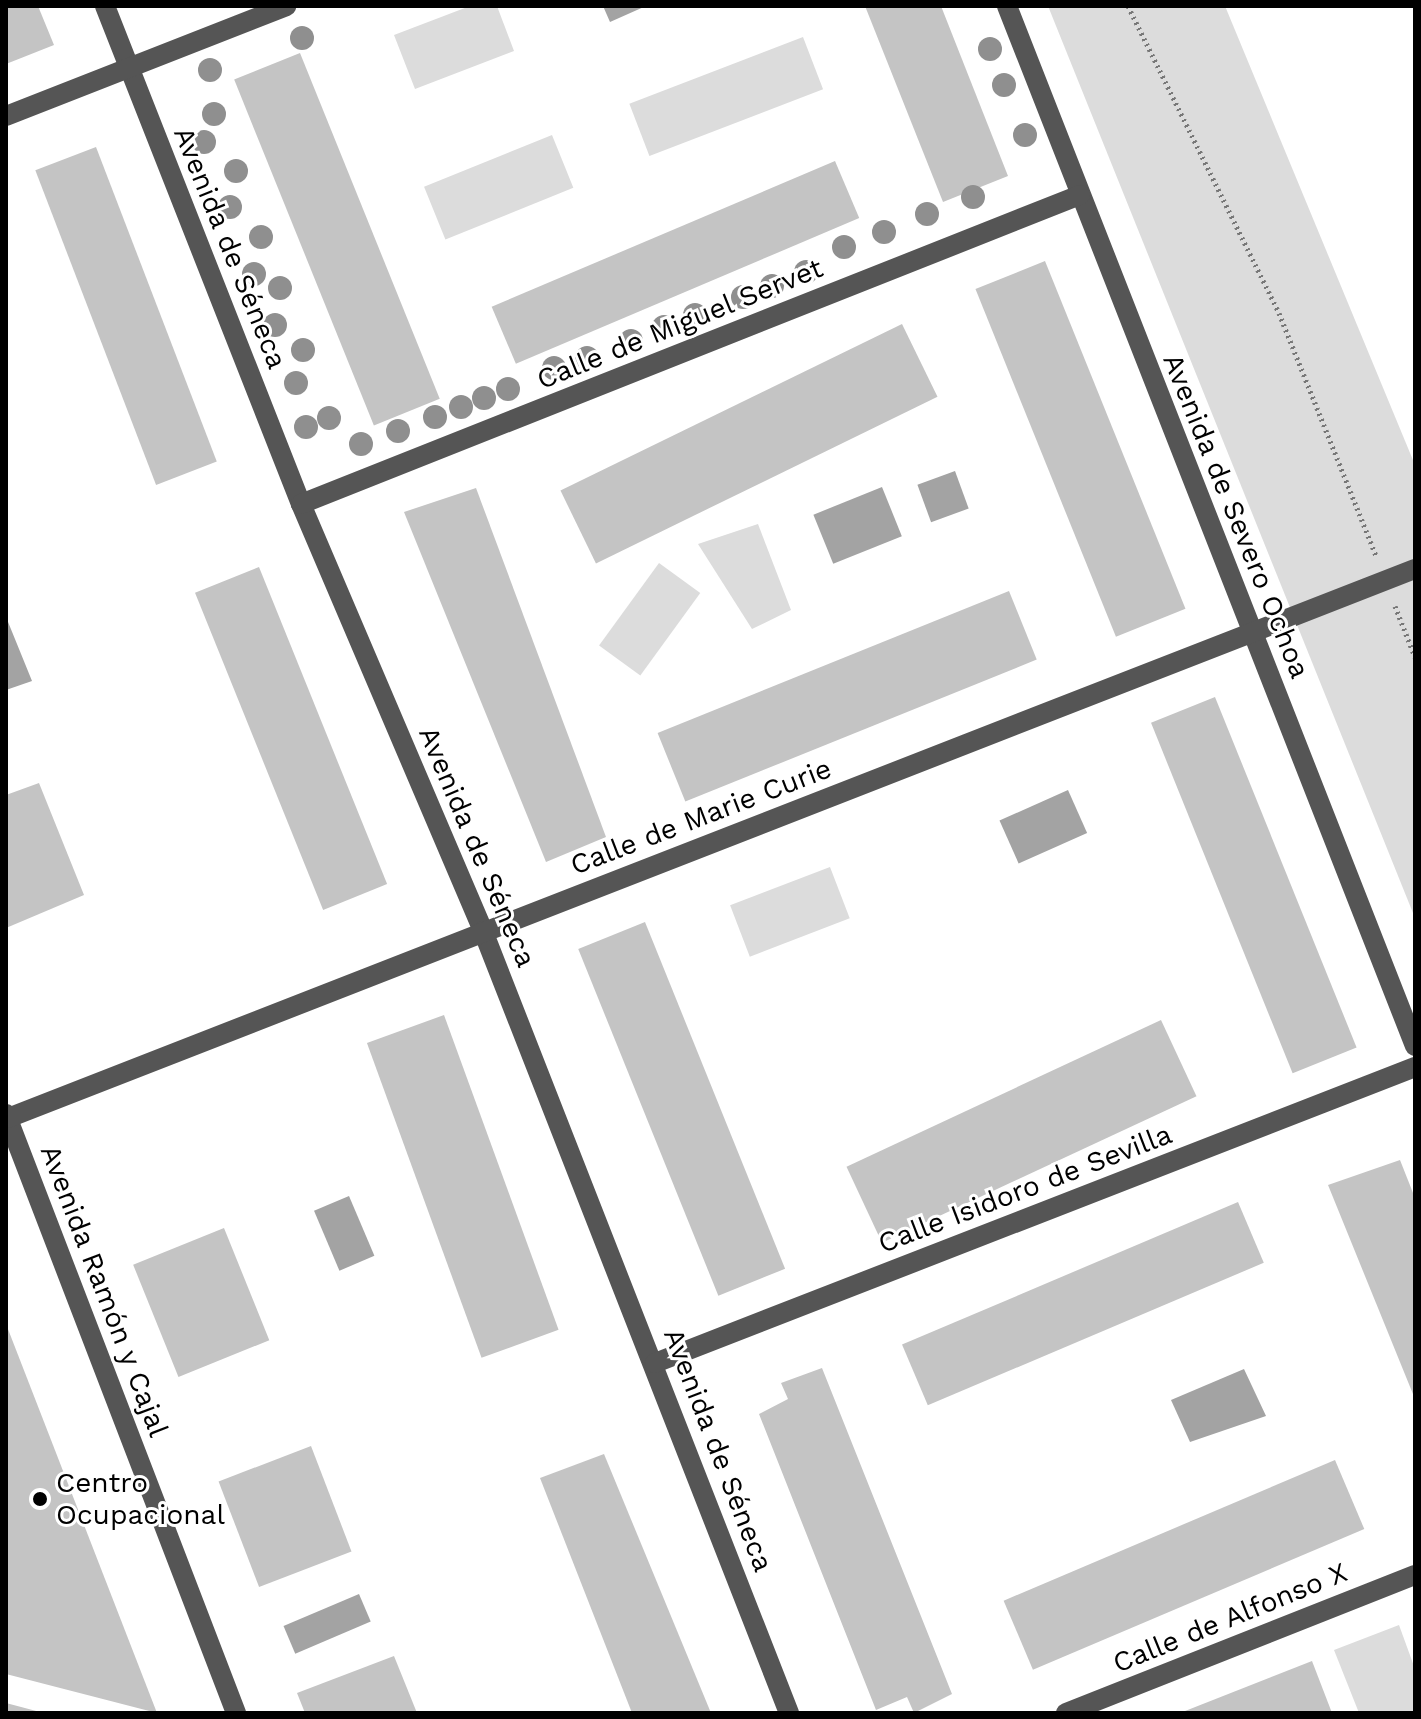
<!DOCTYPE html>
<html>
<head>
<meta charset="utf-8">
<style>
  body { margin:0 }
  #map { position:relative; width:1421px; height:1719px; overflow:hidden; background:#fff; font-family:"Work Sans",sans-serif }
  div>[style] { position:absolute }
  .green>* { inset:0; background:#dcdcdc; transform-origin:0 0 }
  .water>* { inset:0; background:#a3a3a3; transform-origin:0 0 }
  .building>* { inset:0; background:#c4c4c4; transform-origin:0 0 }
  .path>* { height:5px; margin-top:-2.5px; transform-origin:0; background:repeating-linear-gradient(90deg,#777 0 2px,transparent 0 6px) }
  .minor>* { height:20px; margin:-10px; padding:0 10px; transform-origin:10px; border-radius:10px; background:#555 }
  .trees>* { width:24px; height:24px; margin:-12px; border-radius:50%; background:#8f8f8f }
  .dots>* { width:22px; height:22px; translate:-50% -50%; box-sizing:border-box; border:4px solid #fff; border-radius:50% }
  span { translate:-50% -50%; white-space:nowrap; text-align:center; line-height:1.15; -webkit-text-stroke:6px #fff; paint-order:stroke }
  .street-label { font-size:28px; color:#000 }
  .poi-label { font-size:28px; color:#000 }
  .left { translate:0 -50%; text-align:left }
  .frame { position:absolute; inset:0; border:8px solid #000; pointer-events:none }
</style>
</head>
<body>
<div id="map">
  <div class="green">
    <i style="clip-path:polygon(470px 6px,497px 6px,514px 51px,415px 89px,394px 35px)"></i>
    <i style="clip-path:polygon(1048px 6px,1225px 6px,1415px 465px,1415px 918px)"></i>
    <i style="left:803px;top:37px;width:56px;height:186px;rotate:69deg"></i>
    <i style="left:552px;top:135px;width:57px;height:138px;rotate:68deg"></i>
    <i style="clip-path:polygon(758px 524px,791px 610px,752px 629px,698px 544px)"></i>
    <i style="left:659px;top:563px;width:51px;height:102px;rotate:36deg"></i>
    <i style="left:830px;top:867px;width:55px;height:107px;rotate:69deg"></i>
    <i style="clip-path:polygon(1399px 1625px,1415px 1669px,1415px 1713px,1359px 1713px,1334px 1650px)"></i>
  </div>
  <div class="water">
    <i style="clip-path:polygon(603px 6px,646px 6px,610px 22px)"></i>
    <i style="left:955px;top:471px;width:40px;height:40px;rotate:70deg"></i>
    <i style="left:882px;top:487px;width:53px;height:74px;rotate:68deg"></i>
    <i style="clip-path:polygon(6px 617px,32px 681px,6px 690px)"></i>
    <i style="left:1068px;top:790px;width:47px;height:75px;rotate:66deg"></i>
    <i style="left:349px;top:1196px;width:65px;height:38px;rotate:67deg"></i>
    <i style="clip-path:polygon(1244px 1369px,1266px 1416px,1190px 1442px,1171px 1400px)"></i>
    <i style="left:359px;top:1594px;width:30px;height:82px;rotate:67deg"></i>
  </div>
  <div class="building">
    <i style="clip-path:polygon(6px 6px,38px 6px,54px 45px,6px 64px)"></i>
    <i style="clip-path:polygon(865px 6px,941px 6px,1008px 176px,943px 202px)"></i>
    <i style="left:300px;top:53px;width:373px;height:71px;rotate:68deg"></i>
    <i style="left:96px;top:147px;width:337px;height:65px;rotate:69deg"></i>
    <i style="left:835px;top:161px;width:62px;height:373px;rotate:67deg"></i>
    <i style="left:1045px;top:261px;width:375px;height:75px;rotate:68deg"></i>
    <i style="left:902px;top:324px;width:81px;height:380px;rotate:64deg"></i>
    <i style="clip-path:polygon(476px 488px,606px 837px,546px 862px,404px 512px)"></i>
    <i style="left:259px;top:567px;width:342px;height:69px;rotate:68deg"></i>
    <i style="left:1009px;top:591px;width:74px;height:379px;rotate:68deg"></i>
    <i style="left:1215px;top:697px;width:378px;height:69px;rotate:68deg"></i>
    <i style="clip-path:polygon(39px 783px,84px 895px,6px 928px,6px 795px)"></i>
    <i style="left:645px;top:922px;width:374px;height:72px;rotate:68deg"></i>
    <i style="left:444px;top:1015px;width:335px;height:82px;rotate:70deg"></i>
    <i style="left:1161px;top:1020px;width:84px;height:347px;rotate:65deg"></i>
    <i style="clip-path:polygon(1400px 1160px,1415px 1198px,1415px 1399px,1328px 1185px)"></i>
    <i style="left:1238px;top:1202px;width:66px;height:365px;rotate:67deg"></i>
    <i style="left:224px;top:1228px;width:121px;height:98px;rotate:68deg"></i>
    <i style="clip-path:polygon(6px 1324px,157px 1713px,6px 1674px)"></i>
    <i style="clip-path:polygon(822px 1368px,952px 1694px,914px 1713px,907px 1697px,876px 1710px,759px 1414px,788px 1399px,781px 1383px)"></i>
    <i style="left:311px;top:1446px;width:113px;height:99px;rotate:69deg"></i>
    <i style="clip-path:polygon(604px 1454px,711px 1713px,632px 1713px,540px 1478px)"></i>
    <i style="left:1335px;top:1460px;width:75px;height:360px;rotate:67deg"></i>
    <i style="clip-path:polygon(394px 1656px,417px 1713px,305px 1713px,297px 1693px)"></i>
    <i style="clip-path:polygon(1312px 1661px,1332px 1713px,1180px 1713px)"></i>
    <i style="clip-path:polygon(6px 1703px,40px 1712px,40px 1713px,6px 1713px)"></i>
  </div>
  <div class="path">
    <i style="left:1128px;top:6px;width:342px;rotate:63.8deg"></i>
    <i style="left:1279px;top:313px;width:261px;rotate:68.2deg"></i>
    <i style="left:1395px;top:606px;width:55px;rotate:68.6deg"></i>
  </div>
  <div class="minor">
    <i style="left:105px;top:6px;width:535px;rotate:68.52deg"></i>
    <i style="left:301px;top:504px;width:464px;rotate:66.9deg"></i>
    <i style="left:483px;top:931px;width:840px;rotate:68.63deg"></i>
    <i style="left:1007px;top:6px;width:1117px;rotate:68.58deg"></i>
    <i style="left:6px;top:116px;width:301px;rotate:-21.4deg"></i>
    <i style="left:301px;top:504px;width:838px;rotate:-21.64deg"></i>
    <i style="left:6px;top:1114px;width:642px;rotate:68.99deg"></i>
    <i style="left:8px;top:1118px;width:1510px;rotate:-21.32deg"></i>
    <i style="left:655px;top:1363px;width:816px;rotate:-21.28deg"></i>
    <i style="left:1066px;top:1713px;width:375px;rotate:-21.6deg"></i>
  </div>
  <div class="trees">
    <i style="left:302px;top:38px"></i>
    <i style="left:990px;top:49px"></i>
    <i style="left:210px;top:70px"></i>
    <i style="left:1004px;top:85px"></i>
    <i style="left:214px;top:114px"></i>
    <i style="left:1025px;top:135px"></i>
    <i style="left:204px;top:142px"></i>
    <i style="left:236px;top:171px"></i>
    <i style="left:973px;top:197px"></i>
    <i style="left:230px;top:207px"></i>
    <i style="left:927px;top:214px"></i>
    <i style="left:884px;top:232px"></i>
    <i style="left:261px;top:237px"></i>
    <i style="left:844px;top:247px"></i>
    <i style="left:806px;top:272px"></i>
    <i style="left:254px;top:274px"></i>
    <i style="left:772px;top:286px"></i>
    <i style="left:280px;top:288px"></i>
    <i style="left:743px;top:297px"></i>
    <i style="left:695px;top:315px"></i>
    <i style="left:275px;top:325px"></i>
    <i style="left:664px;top:327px"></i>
    <i style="left:631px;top:341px"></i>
    <i style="left:303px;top:350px"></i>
    <i style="left:587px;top:358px"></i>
    <i style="left:554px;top:368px"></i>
    <i style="left:296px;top:383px"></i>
    <i style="left:508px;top:389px"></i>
    <i style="left:484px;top:398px"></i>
    <i style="left:461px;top:407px"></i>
    <i style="left:435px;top:417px"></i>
    <i style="left:329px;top:418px"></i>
    <i style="left:306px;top:427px"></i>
    <i style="left:398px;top:431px"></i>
    <i style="left:361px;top:444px"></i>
  </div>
  <div class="dots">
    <i style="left:40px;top:1499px;background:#000"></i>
  </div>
  <div class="street-label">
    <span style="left:230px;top:248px;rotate:68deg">Avenida de Séneca</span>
    <span style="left:680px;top:324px;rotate:-22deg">Calle de Miguel Servet</span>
    <span style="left:1236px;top:516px;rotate:68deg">Avenida de Severo Ochoa</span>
    <span style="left:701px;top:817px;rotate:-21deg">Calle de Marie Curie</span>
    <span style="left:477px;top:847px;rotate:67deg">Avenida de Séneca</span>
    <span style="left:1025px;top:1189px;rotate:-21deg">Calle Isidoro de Sevilla</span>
    <span style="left:104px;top:1291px;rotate:69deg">Avenida Ramón y Cajal</span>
    <span style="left:718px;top:1450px;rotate:69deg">Avenida de Séneca</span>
    <span style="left:1230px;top:1618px;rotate:-22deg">Calle de Alfonso X</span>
  </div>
  <div class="poi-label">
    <span class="left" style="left:56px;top:1499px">Centro<br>Ocupacional</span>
  </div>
  <div class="frame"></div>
</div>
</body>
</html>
